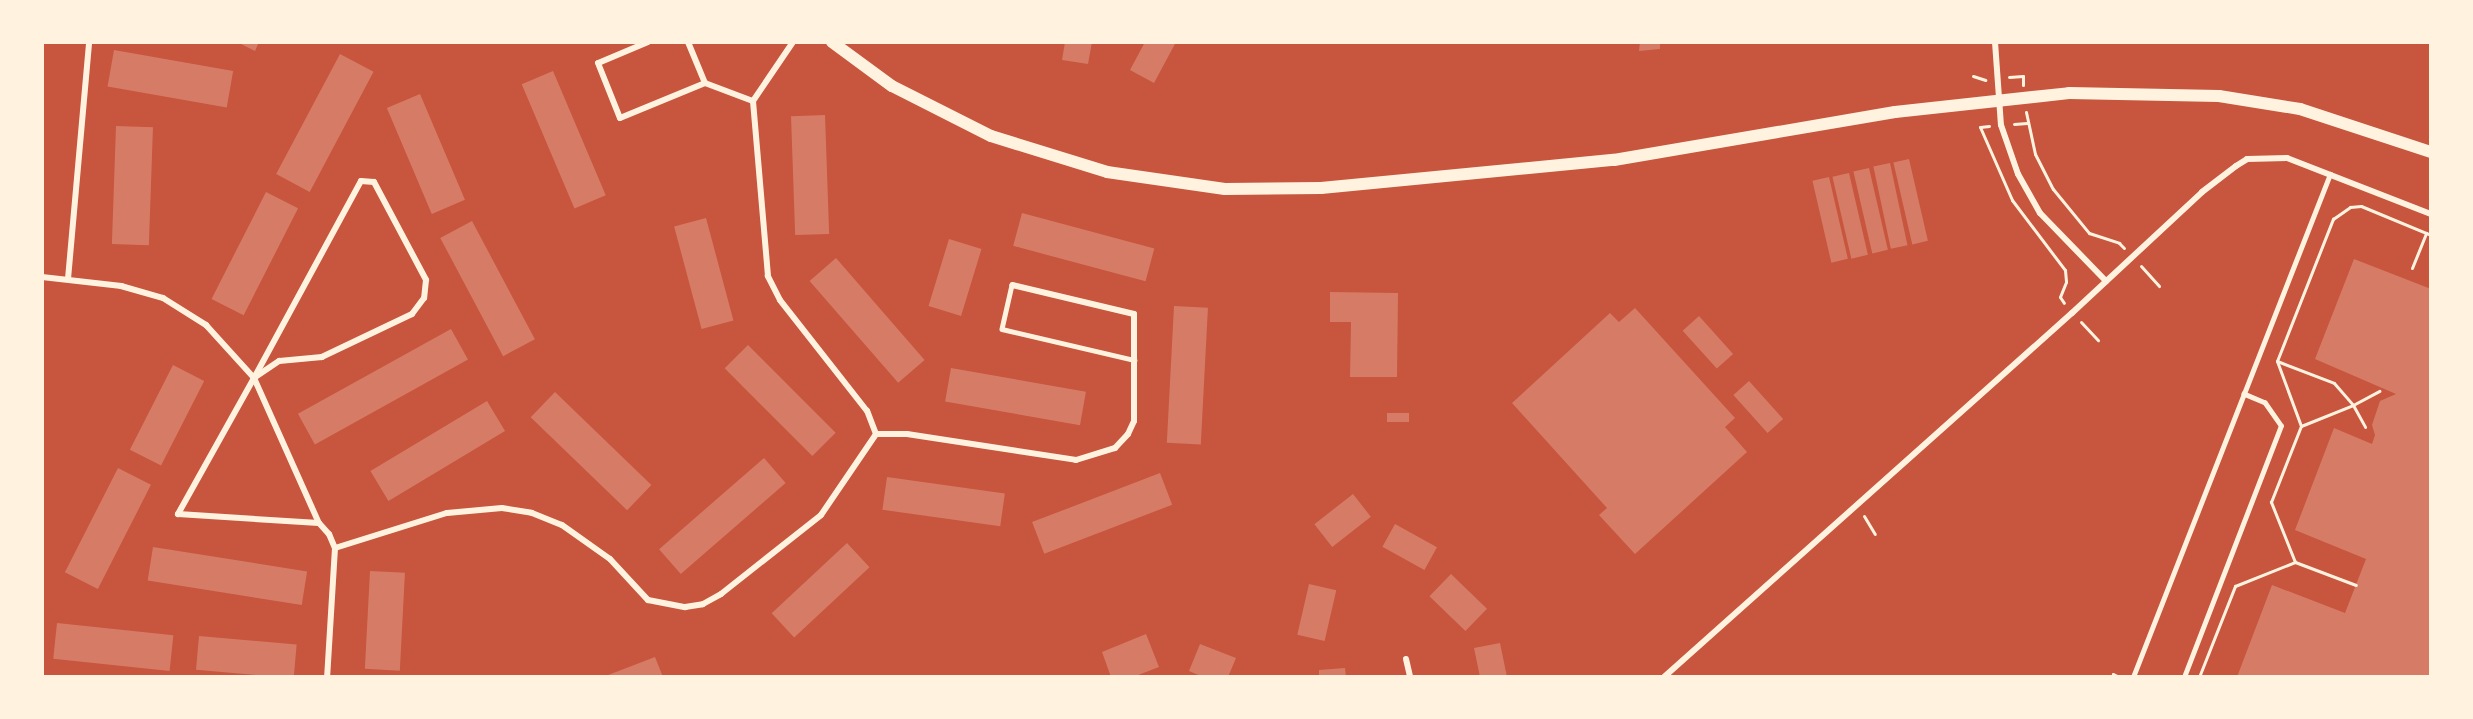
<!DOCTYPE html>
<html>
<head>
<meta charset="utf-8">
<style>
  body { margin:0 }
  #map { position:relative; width:2473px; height:719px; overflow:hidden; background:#c8553d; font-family:Arial,sans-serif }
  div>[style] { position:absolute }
  .building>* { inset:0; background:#d67c66; transform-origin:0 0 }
  .path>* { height:3px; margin:-1.5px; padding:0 1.5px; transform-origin:1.5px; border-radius:1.5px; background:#fff3e0 }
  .service>* { height:4.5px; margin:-2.25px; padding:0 2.25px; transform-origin:2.25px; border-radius:2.25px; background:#fff3e0 }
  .minor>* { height:6px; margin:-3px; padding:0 3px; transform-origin:3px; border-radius:3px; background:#fff3e0 }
  .secondary>* { height:12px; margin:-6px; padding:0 6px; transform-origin:6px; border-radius:6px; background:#fff3e0 }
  span { translate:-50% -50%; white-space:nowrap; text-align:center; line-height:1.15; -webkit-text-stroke:4.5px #fff3e0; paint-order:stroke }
  .frame { position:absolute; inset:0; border:44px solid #fff3e0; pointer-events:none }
</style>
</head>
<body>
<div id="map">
  <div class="building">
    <i style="clip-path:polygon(237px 42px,259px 42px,255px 51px)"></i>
    <i style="clip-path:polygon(1065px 42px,1092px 42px,1088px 64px,1062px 60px)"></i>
    <i style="clip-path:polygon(1145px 42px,1176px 42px,1154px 83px,1130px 70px)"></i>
    <i style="clip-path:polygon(1640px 42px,1660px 42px,1660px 49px,1639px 51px)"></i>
    <i style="left:114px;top:50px;width:121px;height:37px;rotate:10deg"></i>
    <i style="left:340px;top:54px;width:38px;height:136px;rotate:28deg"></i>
    <i style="left:553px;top:71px;width:135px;height:34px;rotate:67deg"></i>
    <i style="left:420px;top:94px;width:115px;height:36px;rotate:67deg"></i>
    <i style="left:825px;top:115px;width:119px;height:34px;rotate:88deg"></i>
    <i style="left:116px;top:126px;width:37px;height:118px;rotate:2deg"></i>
    <i style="left:1909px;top:159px;width:84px;height:16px;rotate:77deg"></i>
    <i style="left:1890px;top:163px;width:84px;height:17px;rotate:78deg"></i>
    <i style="left:1869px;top:168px;width:84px;height:16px;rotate:77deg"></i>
    <i style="left:1849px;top:173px;width:84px;height:17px;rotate:77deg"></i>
    <i style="left:1829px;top:177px;width:84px;height:17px;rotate:77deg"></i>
    <i style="left:266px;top:192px;width:36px;height:120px;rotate:27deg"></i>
    <i style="left:1022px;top:213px;width:137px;height:34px;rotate:15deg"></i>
    <i style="left:706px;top:218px;width:106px;height:33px;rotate:75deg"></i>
    <i style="left:472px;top:221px;width:134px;height:36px;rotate:62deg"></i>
    <i style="left:949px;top:239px;width:34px;height:70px;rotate:17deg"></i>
    <i style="left:836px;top:258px;width:135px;height:35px;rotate:49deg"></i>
    <i style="clip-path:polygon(2354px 259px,2431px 289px,2431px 677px,2237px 677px,2272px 585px,2345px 613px,2366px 559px,2295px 530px,2334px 428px,2372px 444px,2375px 435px,2372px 425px,2380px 401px,2396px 394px,2315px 359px)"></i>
    <i style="clip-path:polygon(1330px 292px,1398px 293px,1397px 377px,1350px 377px,1351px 322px,1330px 322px)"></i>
    <i style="left:1174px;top:306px;width:34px;height:137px;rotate:3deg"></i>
    <i style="clip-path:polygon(1635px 308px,1735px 418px,1725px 427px,1747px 452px,1635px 554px,1599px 515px,1607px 508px,1512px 403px,1610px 313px,1619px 322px)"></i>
    <i style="left:1699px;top:316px;width:51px;height:22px;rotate:48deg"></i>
    <i style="left:451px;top:329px;width:35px;height:175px;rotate:61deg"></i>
    <i style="left:748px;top:345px;width:124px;height:33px;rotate:45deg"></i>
    <i style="left:173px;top:365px;width:35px;height:95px;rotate:27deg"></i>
    <i style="left:951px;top:368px;width:137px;height:34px;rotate:10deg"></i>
    <i style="left:1749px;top:381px;width:51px;height:21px;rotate:48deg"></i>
    <i style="left:555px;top:392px;width:134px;height:35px;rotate:44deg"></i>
    <i style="left:487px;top:401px;width:35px;height:136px;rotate:59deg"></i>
    <i style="left:1409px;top:413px;width:9px;height:22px;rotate:90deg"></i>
    <i style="left:764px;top:458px;width:33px;height:139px;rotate:49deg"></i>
    <i style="left:118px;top:468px;width:37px;height:117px;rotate:27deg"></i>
    <i style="left:1160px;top:473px;width:34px;height:137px;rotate:69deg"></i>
    <i style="left:887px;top:477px;width:119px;height:33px;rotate:8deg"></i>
    <i style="left:1353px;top:494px;width:29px;height:49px;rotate:52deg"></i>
    <i style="left:1395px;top:524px;width:48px;height:26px;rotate:29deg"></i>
    <i style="left:847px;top:543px;width:33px;height:103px;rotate:47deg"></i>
    <i style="left:153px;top:547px;width:156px;height:34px;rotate:9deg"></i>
    <i style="left:370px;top:571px;width:35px;height:98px;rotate:3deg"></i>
    <i style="left:1451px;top:574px;width:50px;height:31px;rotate:44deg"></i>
    <i style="left:1309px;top:584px;width:28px;height:52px;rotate:13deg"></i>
    <i style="left:57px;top:623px;width:117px;height:36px;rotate:6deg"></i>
    <i style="clip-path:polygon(1146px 634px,1159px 667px,1133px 677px,1111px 677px,1102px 652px)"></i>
    <i style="left:199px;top:636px;width:98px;height:34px;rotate:5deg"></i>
    <i style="clip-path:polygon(1500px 643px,1507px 677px,1480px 677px,1474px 648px)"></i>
    <i style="clip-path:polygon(1200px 644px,1236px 658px,1228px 677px,1203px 677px,1189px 671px)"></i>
    <i style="clip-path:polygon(655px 657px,663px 677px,603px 677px)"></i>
    <i style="clip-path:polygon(1345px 668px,1346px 677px,1319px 677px,1319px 670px)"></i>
  </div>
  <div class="path">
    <i style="left:1973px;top:76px;width:13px;rotate:18deg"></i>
    <i style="left:2009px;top:77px;width:14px;rotate:-4deg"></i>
    <i style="left:2023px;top:76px;width:9px;rotate:90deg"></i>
    <i style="left:2026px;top:112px;width:43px;rotate:77.9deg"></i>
    <i style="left:2035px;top:154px;width:39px;rotate:63deg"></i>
    <i style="left:2053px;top:189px;width:57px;rotate:50.7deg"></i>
    <i style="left:2089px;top:233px;width:32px;rotate:18deg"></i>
    <i style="left:2119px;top:243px;width:7px;rotate:45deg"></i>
    <i style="left:2014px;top:124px;width:13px;rotate:-4deg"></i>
    <i style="left:1989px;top:126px;width:9px;rotate:174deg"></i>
    <i style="left:1980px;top:127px;width:80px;rotate:66.3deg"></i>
    <i style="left:2012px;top:200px;width:88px;rotate:52.9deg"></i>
    <i style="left:2065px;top:270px;width:12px;rotate:85deg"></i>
    <i style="left:2066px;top:282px;width:16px;rotate:112deg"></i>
    <i style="left:2060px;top:297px;width:7px;rotate:56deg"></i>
    <i style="left:2141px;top:266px;width:27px;rotate:48deg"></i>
    <i style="left:2412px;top:268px;width:38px;rotate:-68deg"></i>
    <i style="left:2081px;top:322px;width:25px;rotate:47deg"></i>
    <i style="left:2277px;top:361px;width:61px;rotate:21.1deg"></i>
    <i style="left:2334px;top:383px;width:29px;rotate:49deg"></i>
    <i style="left:2353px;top:405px;width:30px;rotate:-28deg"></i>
    <i style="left:2301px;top:426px;width:56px;rotate:-22deg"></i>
    <i style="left:2353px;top:405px;width:25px;rotate:61deg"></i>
    <i style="left:1864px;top:516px;width:21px;rotate:59deg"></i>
    <i style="left:2295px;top:562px;width:65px;rotate:20.7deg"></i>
    <i style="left:2112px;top:677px;width:3px;rotate:-72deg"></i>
    <i style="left:2113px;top:674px;width:7px;rotate:27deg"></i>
    <i style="left:2199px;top:677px;width:98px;rotate:-68.4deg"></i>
    <i style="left:2235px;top:586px;width:65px;rotate:-21.8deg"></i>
    <i style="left:2295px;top:562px;width:65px;rotate:-111.8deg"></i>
    <i style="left:2271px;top:502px;width:82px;rotate:-68.5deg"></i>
    <i style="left:2301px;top:426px;width:69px;rotate:-110.3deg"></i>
    <i style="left:2277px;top:361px;width:153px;rotate:-68.5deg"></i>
    <i style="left:2333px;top:219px;width:21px;rotate:-35deg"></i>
    <i style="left:2350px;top:207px;width:11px;rotate:-5deg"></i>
    <i style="left:2361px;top:206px;width:76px;rotate:22.5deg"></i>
  </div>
  <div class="service">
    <i style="left:1012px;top:285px;width:45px;rotate:102.8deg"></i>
    <i style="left:1002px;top:329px;width:136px;rotate:13.2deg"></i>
    <i style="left:2133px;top:677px;width:540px;rotate:-68.61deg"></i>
    <i style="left:2184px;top:677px;width:269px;rotate:-68.9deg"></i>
    <i style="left:2281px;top:426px;width:28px;rotate:-125deg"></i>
    <i style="left:2265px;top:403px;width:23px;rotate:-157deg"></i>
  </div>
  <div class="minor">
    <i style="left:648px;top:42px;width:54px;rotate:157.2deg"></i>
    <i style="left:598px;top:63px;width:59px;rotate:68.2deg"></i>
    <i style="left:620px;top:118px;width:92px;rotate:-22.4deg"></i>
    <i style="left:688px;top:42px;width:44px;rotate:67.5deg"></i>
    <i style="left:705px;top:83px;width:51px;rotate:20.6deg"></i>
    <i style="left:1995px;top:42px;width:83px;rotate:85.9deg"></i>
    <i style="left:2001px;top:125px;width:52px;rotate:70.9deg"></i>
    <i style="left:2018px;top:174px;width:45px;rotate:60.6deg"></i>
    <i style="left:2040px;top:213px;width:95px;rotate:45.9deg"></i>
    <i style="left:361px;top:181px;width:13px;rotate:4deg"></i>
    <i style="left:374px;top:182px;width:111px;rotate:62deg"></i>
    <i style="left:426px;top:280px;width:18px;rotate:96deg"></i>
    <i style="left:424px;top:298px;width:20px;rotate:127deg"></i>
    <i style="left:412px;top:314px;width:100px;rotate:154.5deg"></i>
    <i style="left:322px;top:357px;width:43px;rotate:174.7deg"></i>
    <i style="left:279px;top:361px;width:30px;rotate:146deg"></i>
    <i style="left:254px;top:378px;width:224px;rotate:-61.5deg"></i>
    <i style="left:42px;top:277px;width:80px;rotate:6.5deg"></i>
    <i style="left:121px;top:286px;width:44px;rotate:15.9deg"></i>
    <i style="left:163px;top:298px;width:51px;rotate:32.1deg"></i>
    <i style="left:206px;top:325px;width:72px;rotate:47.8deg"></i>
    <i style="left:254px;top:378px;width:156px;rotate:119.2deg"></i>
    <i style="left:178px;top:514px;width:141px;rotate:3.7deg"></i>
    <i style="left:319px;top:523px;width:15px;rotate:48deg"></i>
    <i style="left:329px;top:534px;width:15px;rotate:67deg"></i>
    <i style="left:335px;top:548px;width:129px;rotate:93.5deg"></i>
    <i style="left:68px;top:279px;width:238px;rotate:-84.9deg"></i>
    <i style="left:254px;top:378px;width:159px;rotate:65.9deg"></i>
    <i style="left:876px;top:434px;width:31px"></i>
    <i style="left:907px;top:434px;width:171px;rotate:8.7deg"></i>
    <i style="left:1076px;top:460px;width:41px;rotate:-17.1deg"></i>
    <i style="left:1115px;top:448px;width:19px;rotate:-47deg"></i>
    <i style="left:1128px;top:434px;width:14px;rotate:-65deg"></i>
    <i style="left:1134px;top:421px;width:107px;rotate:-90deg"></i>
    <i style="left:1134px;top:314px;width:125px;rotate:-166.6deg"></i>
    <i style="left:335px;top:548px;width:117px;rotate:-17.4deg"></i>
    <i style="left:447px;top:513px;width:55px;rotate:-5.2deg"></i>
    <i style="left:502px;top:508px;width:30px;rotate:9deg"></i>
    <i style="left:532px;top:513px;width:32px;rotate:22deg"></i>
    <i style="left:562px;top:525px;width:59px;rotate:35.3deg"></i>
    <i style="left:610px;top:559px;width:56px;rotate:47.2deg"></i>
    <i style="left:648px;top:600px;width:38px;rotate:11deg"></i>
    <i style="left:685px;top:607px;width:18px;rotate:-9deg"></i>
    <i style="left:703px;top:604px;width:21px;rotate:-29deg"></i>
    <i style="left:721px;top:594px;width:127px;rotate:-38.3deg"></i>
    <i style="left:821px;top:515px;width:98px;rotate:-55.8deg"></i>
    <i style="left:876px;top:434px;width:25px;rotate:-111deg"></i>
    <i style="left:867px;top:411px;width:141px;rotate:-128.1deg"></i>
    <i style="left:780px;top:300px;width:27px;rotate:-117deg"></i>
    <i style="left:768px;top:276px;width:176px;rotate:-94.9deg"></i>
    <i style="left:753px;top:101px;width:71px;rotate:-55.9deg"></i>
    <i style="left:1406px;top:659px;width:18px;rotate:77deg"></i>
    <i style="left:1664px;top:677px;width:547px;rotate:-41.74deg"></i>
    <i style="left:2072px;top:313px;width:178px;rotate:-42.9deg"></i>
    <i style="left:2202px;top:192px;width:43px;rotate:-37.4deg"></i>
    <i style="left:2236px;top:166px;width:13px;rotate:-32deg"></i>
    <i style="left:2247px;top:159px;width:40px;rotate:-1.4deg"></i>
    <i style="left:2287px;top:158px;width:155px;rotate:21.3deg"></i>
  </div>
  <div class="secondary">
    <i style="left:832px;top:42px;width:74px;rotate:36.3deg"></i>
    <i style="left:892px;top:86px;width:111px;rotate:26.8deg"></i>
    <i style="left:991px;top:136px;width:121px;rotate:17.2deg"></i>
    <i style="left:1107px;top:172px;width:119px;rotate:8.2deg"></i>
    <i style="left:1225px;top:189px;width:96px;rotate:-0.6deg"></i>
    <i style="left:1321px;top:188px;width:294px;rotate:-5.5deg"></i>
    <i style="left:1614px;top:160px;width:285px;rotate:-9.7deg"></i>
    <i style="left:1895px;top:112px;width:175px;rotate:-6.2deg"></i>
    <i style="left:2069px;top:93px;width:150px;rotate:1.1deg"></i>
    <i style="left:2219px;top:96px;width:82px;rotate:9.1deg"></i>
    <i style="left:2300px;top:109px;width:138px;rotate:18.2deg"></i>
  </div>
  <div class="frame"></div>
</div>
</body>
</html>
